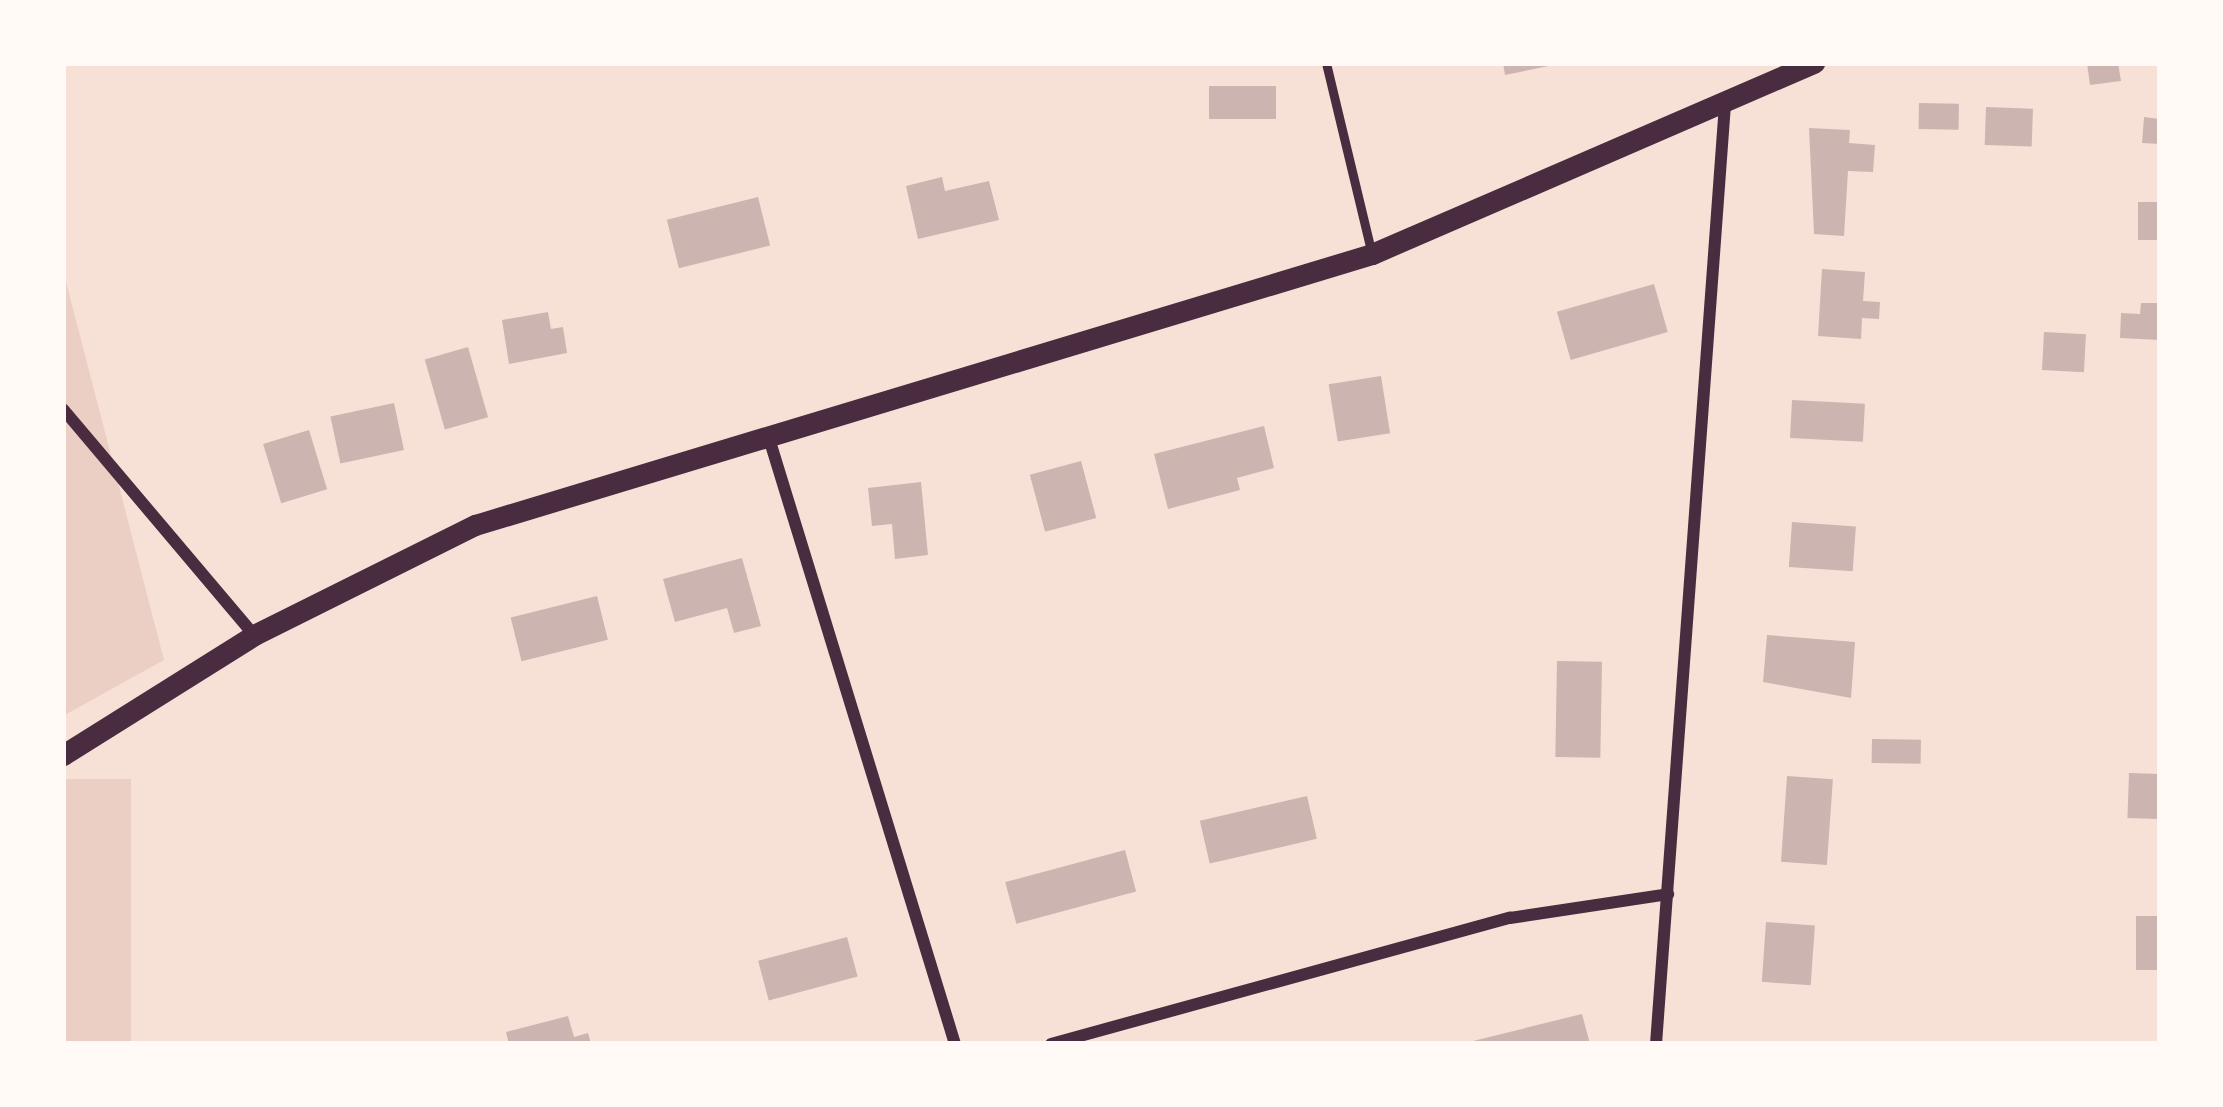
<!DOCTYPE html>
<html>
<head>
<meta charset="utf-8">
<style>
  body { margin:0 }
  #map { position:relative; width:2223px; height:1107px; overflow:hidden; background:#f7e1d7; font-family:Signika,sans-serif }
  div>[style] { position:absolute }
  .green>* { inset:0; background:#ebcfc5; transform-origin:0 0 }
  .building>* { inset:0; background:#ccb4b1; transform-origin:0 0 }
  .service>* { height:9px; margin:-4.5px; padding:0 4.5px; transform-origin:4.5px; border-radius:4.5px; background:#4a2c40 }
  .minor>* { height:12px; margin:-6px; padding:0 6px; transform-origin:6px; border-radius:6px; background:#4a2c40 }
  .tertiary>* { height:21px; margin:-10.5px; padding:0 10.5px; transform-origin:10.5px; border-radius:10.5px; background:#4a2c40 }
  span { translate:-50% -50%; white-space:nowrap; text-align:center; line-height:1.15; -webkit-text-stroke:9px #fffaf5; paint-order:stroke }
  .frame { position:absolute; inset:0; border:66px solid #fffaf5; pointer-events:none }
</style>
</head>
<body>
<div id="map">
  <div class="green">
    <i style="clip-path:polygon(63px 270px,164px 660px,63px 716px)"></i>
    <i style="left:131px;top:779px;width:265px;height:71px;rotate:90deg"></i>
  </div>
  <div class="building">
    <i style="clip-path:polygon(1503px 63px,1554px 63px,1554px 65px,1505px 75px)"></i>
    <i style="clip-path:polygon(2087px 63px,2118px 63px,2121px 81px,2090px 85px)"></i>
    <i style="left:1276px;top:86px;width:33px;height:67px;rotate:90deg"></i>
    <i style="left:1919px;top:103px;width:40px;height:26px;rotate:1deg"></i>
    <i style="left:1986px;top:107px;width:47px;height:38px;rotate:2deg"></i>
    <i style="clip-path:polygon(2144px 117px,2160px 119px,2160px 144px,2142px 143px)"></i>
    <i style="clip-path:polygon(1809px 128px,1850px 130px,1849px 143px,1875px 145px,1873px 172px,1848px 171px,1844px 236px,1814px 234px)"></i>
    <i style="clip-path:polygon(942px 177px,945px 191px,989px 181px,999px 220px,918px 239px,906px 186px)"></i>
    <i style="left:758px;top:197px;width:50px;height:94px;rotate:76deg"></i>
    <i style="left:2138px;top:202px;width:22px;height:38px"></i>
    <i style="clip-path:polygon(1822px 269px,1865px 272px,1863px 301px,1880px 302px,1879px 319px,1862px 318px,1861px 339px,1818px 336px)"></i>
    <i style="left:1654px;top:284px;width:50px;height:101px;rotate:74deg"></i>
    <i style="clip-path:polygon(2141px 303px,2160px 303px,2160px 340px,2120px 338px,2121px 313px,2140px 314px)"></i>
    <i style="clip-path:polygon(548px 312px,551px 329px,563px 327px,567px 353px,509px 364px,502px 320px)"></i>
    <i style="left:2044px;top:332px;width:42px;height:38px;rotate:3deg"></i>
    <i style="left:468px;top:347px;width:73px;height:45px;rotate:74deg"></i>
    <i style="left:1381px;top:376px;width:58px;height:53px;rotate:81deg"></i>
    <i style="left:1792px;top:400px;width:73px;height:38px;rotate:3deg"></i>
    <i style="left:394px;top:403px;width:48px;height:65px;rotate:78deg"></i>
    <i style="clip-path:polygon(1264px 426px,1274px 468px,1237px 478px,1240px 490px,1168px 509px,1154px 454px)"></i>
    <i style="left:309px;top:430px;width:62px;height:48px;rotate:73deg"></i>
    <i style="left:1081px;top:461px;width:59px;height:53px;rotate:75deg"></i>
    <i style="clip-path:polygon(921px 482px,928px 555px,895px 559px,892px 524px,872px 526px,868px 488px)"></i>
    <i style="left:1792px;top:522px;width:64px;height:45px;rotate:4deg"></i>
    <i style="clip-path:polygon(742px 558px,761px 626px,734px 633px,727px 608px,675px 622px,663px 579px)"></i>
    <i style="left:597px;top:596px;width:45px;height:89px;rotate:76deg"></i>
    <i style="clip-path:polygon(1767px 635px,1855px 642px,1851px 698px,1763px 682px)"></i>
    <i style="left:1557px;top:661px;width:45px;height:96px;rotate:1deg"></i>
    <i style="left:1872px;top:739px;width:49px;height:24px;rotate:1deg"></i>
    <i style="left:2129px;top:773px;width:31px;height:45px;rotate:2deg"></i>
    <i style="left:1787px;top:776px;width:46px;height:86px;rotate:4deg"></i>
    <i style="left:1307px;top:796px;width:44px;height:110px;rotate:77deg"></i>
    <i style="left:1125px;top:850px;width:43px;height:124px;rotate:75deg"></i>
    <i style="left:2136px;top:916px;width:24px;height:54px"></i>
    <i style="left:1766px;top:922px;width:49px;height:60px;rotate:4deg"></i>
    <i style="left:847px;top:937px;width:41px;height:92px;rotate:75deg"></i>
    <i style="clip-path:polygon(1582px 1014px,1590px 1044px,1469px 1044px,1469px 1042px)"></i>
    <i style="clip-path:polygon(568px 1016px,574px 1037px,588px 1033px,591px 1044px,509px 1044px,506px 1032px)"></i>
  </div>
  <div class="service">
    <i style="left:1326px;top:63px;width:196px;rotate:76.5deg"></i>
  </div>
  <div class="minor">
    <i style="left:63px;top:409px;width:296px;rotate:49.8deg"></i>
    <i style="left:768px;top:435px;width:637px;rotate:72.93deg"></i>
    <i style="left:1051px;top:1044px;width:476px;rotate:-15.4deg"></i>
    <i style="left:1510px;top:918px;width:160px;rotate:-8.6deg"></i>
    <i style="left:1656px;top:1044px;width:942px;rotate:-85.8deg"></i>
  </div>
  <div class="tertiary">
    <i style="left:63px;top:755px;width:226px;rotate:-32.1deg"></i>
    <i style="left:254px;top:635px;width:247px;rotate:-26.5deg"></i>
    <i style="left:475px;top:525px;width:937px;rotate:-16.81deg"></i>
    <i style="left:1372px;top:254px;width:482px;rotate:-23.4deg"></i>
  </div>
  <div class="frame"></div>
</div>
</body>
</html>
